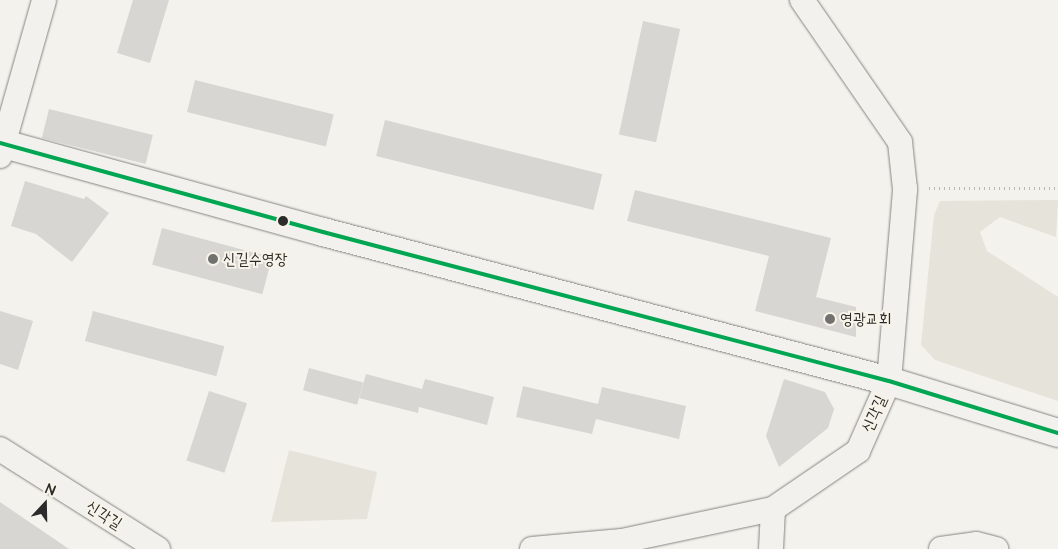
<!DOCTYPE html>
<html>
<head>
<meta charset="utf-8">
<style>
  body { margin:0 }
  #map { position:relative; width:1058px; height:549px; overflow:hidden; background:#f4f2ec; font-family:"Architects Daughter","Poor Story",sans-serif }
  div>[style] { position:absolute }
  .green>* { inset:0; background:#e6e3da }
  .building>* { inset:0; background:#d7d6d2; transform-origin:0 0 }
  .path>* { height:3px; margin-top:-1.5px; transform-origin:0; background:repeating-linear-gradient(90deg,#b8b7b5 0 1px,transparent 0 5px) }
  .roads { filter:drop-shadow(0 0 1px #858582) drop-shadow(0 0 1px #858582) }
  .street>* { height:24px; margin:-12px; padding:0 12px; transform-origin:12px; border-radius:12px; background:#f2f1ed }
  .secondary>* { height:28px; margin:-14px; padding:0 14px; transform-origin:14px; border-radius:14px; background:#f2f1ed }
  .bus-1>* { height:4px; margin:-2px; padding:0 2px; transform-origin:2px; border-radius:2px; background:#00a651 }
  .dots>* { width:14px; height:14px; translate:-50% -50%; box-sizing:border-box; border:2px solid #f7f3e8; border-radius:50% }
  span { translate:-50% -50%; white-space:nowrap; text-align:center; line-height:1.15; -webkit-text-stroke:4px #f7f3e8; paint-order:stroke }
  .poi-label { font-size:16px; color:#2b2b2b }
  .left { translate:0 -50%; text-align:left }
  .street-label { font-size:16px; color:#2b2b2b }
  .north { position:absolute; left:20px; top:479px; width:50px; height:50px; -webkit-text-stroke:4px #f7f3e8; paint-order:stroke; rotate:21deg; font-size:14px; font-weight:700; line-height:20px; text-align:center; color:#2b2b2b }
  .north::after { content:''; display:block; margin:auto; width:18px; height:22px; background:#2b2b2b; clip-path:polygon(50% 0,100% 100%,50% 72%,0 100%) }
</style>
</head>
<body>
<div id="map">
  <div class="green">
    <i style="clip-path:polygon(1058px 200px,1056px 237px,1000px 217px,980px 232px,987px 251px,1058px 297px,1058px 401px,935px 360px,921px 345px,934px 215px,940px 201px)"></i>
    <i style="clip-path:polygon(289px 450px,377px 472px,367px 519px,271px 522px)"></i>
  </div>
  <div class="building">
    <i style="clip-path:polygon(133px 0,169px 0,150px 63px,117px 53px)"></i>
    <i style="left:643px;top:21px;width:38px;height:116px;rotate:12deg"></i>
    <i style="left:195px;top:80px;width:143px;height:33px;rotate:14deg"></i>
    <i style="left:49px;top:109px;width:107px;height:30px;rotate:14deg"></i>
    <i style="left:385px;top:120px;width:224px;height:37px;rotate:14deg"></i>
    <i style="clip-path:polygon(25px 181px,84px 199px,86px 196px,109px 213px,72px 262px,36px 234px,11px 226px)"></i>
    <i style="clip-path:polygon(635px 190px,831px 238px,816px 297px,856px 307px,856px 337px,755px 311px,769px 256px,627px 221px)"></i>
    <i style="left:162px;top:228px;width:114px;height:38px;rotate:15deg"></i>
    <i style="clip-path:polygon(0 311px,33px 321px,18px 370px,0 364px)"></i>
    <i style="left:93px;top:311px;width:136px;height:31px;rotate:15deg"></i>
    <i style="left:309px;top:368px;width:56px;height:23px;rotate:15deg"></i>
    <i style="clip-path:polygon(366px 374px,422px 389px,425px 379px,494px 397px,487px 425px,419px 407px,418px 413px,359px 398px)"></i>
    <i style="clip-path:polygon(784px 379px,825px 392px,834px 409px,828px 428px,779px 467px,766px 436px)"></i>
    <i style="clip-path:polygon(523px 386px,598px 404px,602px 387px,686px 406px,679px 439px,596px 419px,592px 434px,516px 417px)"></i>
    <i style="left:209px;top:391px;width:40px;height:73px;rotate:18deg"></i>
    <i style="clip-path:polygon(0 502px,69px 549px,0 549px)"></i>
  </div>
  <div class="path">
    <i style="left:929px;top:188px;width:129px"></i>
  </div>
  <div class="roads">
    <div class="street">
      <i style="left:0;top:156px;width:162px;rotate:-74.2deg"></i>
      <i style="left:0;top:449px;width:187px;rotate:32.3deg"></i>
      <i style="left:532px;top:549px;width:90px;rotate:-5.1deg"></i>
      <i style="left:622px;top:541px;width:154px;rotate:-12deg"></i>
      <i style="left:773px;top:509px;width:103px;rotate:-34.3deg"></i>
      <i style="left:858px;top:451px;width:77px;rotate:-66.1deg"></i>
      <i style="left:889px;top:381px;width:193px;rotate:-85.2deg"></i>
      <i style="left:905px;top:189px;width:47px;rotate:-96.1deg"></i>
      <i style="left:900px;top:142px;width:173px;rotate:-124.6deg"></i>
      <i style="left:771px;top:549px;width:40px;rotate:-87.1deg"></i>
      <i style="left:941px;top:549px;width:35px;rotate:-8deg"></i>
      <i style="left:976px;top:544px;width:21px;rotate:14deg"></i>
    </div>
    <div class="secondary">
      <i style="left:0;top:143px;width:335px;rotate:15.4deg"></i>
      <i style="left:323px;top:232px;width:585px;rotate:14.75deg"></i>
      <i style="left:889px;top:381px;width:177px;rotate:17.1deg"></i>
    </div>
  </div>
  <div class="bus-1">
    <i style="left:0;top:143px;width:335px;rotate:15.4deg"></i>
    <i style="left:323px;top:232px;width:585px;rotate:14.75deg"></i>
    <i style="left:889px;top:381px;width:177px;rotate:17.1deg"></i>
  </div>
  <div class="dots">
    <i style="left:283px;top:221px;background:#2b2b2b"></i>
    <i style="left:213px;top:259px;background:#71716f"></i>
    <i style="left:830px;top:319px;background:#71716f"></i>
  </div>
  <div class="poi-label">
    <span class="left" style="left:223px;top:259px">신길수영장</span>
    <span class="left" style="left:840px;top:319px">영광교회</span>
  </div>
  <div class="street-label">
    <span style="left:874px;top:414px;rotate:-66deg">신각길</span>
    <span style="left:104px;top:515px;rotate:32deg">신각길</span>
  </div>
  <div class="north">N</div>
</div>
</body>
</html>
